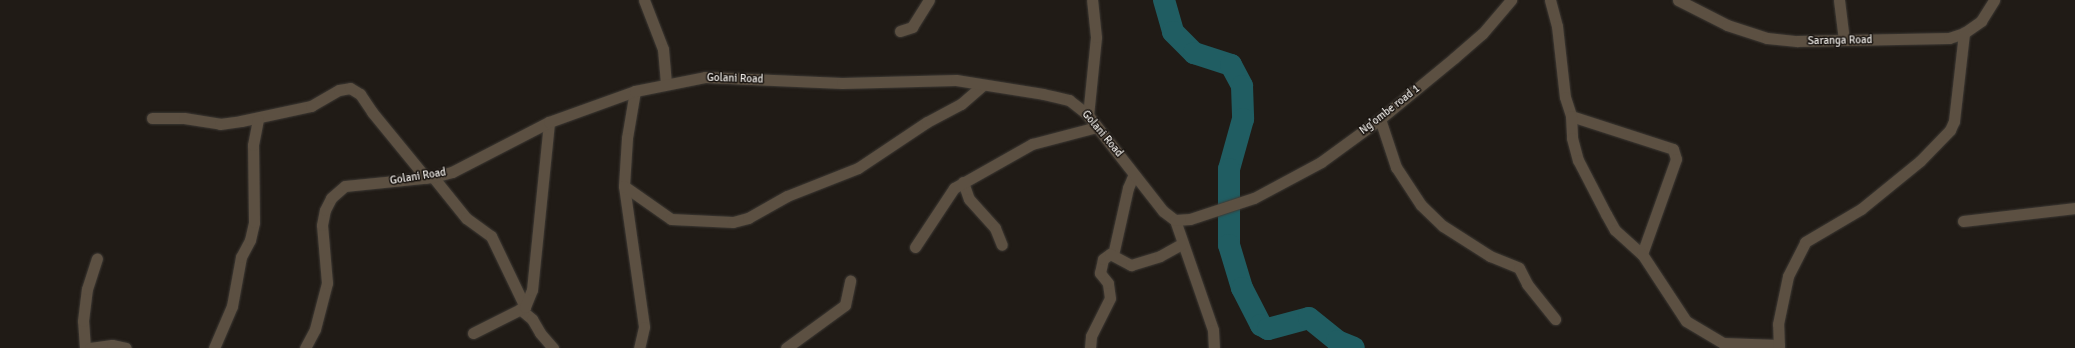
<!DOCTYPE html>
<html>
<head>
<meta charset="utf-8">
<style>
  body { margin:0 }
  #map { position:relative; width:2075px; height:348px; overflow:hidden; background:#201b16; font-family:Signika,sans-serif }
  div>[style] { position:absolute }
  .river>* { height:22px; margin:-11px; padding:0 11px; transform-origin:11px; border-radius:11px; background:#205d62 }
  .roads { filter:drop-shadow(0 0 1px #3d3934) drop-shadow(0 0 1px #3d3934) }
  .street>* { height:11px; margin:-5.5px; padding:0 5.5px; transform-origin:5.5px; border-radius:5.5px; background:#5c5042 }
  span { translate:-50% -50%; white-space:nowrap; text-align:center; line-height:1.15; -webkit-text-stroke:3px #16110d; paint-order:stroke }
  .street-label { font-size:11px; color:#f1eeea }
</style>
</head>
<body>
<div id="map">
  <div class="river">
    <i style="left:1164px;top:0;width:33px;rotate:74deg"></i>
    <i style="left:1173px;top:32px;width:30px;rotate:45deg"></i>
    <i style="left:1194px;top:53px;width:39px;rotate:18deg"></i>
    <i style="left:1231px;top:65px;width:24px;rotate:62deg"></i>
    <i style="left:1242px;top:86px;width:33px;rotate:88deg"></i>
    <i style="left:1243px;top:119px;width:52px;rotate:105.6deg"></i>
    <i style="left:1229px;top:169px;width:76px;rotate:90deg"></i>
    <i style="left:1229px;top:245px;width:45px;rotate:73.2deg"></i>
    <i style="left:1242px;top:288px;width:42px;rotate:62.8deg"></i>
    <i style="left:1261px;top:325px;width:8px;rotate:30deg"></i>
    <i style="left:1268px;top:329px;width:42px;rotate:-15deg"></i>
    <i style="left:1309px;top:318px;width:36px;rotate:39deg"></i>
    <i style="left:1337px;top:341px;width:18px;rotate:22deg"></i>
  </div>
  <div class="roads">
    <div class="street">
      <i style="left:644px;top:0;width:53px;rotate:68.8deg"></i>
      <i style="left:663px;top:49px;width:35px;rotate:85deg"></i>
      <i style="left:1550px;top:0;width:27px;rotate:75deg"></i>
      <i style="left:1557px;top:26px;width:71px;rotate:83.6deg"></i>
      <i style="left:1565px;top:97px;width:20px;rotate:72deg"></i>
      <i style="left:1571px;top:116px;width:107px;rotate:17.9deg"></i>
      <i style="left:1673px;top:149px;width:10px;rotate:73deg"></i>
      <i style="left:1676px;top:159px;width:101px;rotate:109.7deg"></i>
      <i style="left:1678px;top:0;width:55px;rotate:27deg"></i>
      <i style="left:1727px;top:25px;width:42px;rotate:18deg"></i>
      <i style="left:1767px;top:38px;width:30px;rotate:6deg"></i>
      <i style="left:1797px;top:41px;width:152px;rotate:-1.1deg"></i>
      <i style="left:1949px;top:38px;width:16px;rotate:-18deg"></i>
      <i style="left:1964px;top:33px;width:21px;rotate:-35deg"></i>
      <i style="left:1981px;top:21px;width:25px;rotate:-58deg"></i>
      <i style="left:1839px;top:0;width:40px;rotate:82.9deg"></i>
      <i style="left:900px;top:31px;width:13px;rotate:-18deg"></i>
      <i style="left:912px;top:27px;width:32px;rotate:-58deg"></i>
      <i style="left:635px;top:91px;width:48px;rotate:99.7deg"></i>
      <i style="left:627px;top:138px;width:48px;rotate:93.6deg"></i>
      <i style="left:624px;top:186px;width:142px;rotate:81.9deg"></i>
      <i style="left:644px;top:327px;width:22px;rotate:103deg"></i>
      <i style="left:1088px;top:116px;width:79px;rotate:-84.2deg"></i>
      <i style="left:1096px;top:37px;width:37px;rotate:-96deg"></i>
      <i style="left:1571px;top:116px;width:22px;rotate:87deg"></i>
      <i style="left:1572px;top:138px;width:23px;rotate:75deg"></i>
      <i style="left:1578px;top:160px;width:61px;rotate:62.6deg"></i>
      <i style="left:1606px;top:214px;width:18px;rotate:61deg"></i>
      <i style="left:1615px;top:230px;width:36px;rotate:42deg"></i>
      <i style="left:1642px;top:254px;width:80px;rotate:56.7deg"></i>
      <i style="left:1686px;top:321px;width:43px;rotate:30.7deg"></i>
      <i style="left:1723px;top:343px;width:56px;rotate:2deg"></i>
      <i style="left:152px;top:118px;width:32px"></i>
      <i style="left:184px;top:118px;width:36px;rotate:9deg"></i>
      <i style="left:220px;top:124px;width:21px;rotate:-8deg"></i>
      <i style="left:241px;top:121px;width:72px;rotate:-12.1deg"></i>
      <i style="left:311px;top:106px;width:32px;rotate:-30deg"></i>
      <i style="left:339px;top:90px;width:11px;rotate:-10deg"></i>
      <i style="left:350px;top:88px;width:12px;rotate:31deg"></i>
      <i style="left:360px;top:94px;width:22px;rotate:56deg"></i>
      <i style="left:372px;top:112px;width:85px;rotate:50.7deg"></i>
      <i style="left:1380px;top:119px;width:51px;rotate:71.6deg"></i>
      <i style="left:1396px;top:167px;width:45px;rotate:56.7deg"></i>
      <i style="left:1421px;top:205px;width:30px;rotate:44deg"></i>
      <i style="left:1443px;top:226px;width:56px;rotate:32.6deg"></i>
      <i style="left:1490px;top:256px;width:31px;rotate:22deg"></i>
      <i style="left:1519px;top:268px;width:18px;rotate:63deg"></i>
      <i style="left:1527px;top:284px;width:45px;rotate:51.3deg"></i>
      <i style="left:433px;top:177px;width:53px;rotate:51.2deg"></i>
      <i style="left:466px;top:218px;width:31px;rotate:36deg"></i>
      <i style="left:491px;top:236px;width:79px;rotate:64.4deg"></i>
      <i style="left:963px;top:182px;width:18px;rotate:71deg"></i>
      <i style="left:969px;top:199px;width:39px;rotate:48deg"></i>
      <i style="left:995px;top:228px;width:18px;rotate:68deg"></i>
      <i style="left:624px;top:186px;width:57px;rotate:35.1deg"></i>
      <i style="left:671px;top:219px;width:62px;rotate:2.8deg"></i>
      <i style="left:733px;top:222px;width:16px;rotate:-15deg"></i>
      <i style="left:748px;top:218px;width:45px;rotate:-29.4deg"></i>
      <i style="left:787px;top:196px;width:76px;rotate:-21.5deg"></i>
      <i style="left:858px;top:168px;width:83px;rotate:-33.7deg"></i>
      <i style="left:927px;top:122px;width:38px;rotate:-28deg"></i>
      <i style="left:961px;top:104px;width:29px;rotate:-41deg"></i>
      <i style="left:1175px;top:220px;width:116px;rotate:70.9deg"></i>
      <i style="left:1213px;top:330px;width:18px;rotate:87deg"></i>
      <i style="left:1963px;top:221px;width:113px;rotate:-6.6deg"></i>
      <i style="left:915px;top:247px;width:71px;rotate:-56.5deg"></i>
      <i style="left:954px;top:188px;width:90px;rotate:-29.4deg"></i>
      <i style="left:1032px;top:144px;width:67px;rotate:-14.7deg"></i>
      <i style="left:1113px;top:255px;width:69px;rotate:-77.4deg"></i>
      <i style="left:1128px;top:188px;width:15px;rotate:-67deg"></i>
      <i style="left:520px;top:309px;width:16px;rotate:40deg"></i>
      <i style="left:532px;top:319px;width:16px;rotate:60deg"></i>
      <i style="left:540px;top:333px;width:20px;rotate:49deg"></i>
      <i style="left:473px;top:333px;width:58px;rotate:-26.6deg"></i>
      <i style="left:525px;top:307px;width:18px;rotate:-68deg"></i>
      <i style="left:532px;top:290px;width:169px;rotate:-84.2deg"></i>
      <i style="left:85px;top:348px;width:27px;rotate:-94deg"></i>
      <i style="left:83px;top:321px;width:32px;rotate:-83deg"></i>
      <i style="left:87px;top:289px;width:32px;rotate:-72deg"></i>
      <i style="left:90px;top:348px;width:22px;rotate:-8deg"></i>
      <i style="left:112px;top:345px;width:14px;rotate:12deg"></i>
      <i style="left:214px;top:348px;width:46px;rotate:-66.8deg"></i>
      <i style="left:232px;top:306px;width:50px;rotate:-79.6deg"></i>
      <i style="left:241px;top:257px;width:19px;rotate:-62deg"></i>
      <i style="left:250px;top:240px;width:18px;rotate:-77deg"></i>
      <i style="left:254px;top:222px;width:77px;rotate:-90.7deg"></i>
      <i style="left:253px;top:145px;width:26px;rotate:-79deg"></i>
      <i style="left:305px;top:348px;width:21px;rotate:-62deg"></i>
      <i style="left:315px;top:329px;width:48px;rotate:-75.4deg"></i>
      <i style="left:327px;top:283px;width:58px;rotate:-94.9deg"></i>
      <i style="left:322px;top:225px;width:15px;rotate:-79deg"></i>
      <i style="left:325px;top:210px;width:13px;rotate:-63deg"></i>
      <i style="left:331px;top:198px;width:18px;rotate:-41deg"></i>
      <i style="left:345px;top:186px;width:88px;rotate:-5.8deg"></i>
      <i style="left:433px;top:177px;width:20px;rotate:-15deg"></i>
      <i style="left:452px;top:172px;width:109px;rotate:-27.3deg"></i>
      <i style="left:549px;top:122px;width:91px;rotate:-19.8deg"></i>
      <i style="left:635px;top:91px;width:71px;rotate:-11.3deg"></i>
      <i style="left:705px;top:77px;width:137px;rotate:2.5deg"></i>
      <i style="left:842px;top:83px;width:114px;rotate:-1.5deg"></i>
      <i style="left:956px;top:80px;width:88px;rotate:9.1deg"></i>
      <i style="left:1043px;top:94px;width:27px;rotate:13deg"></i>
      <i style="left:1069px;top:100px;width:23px;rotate:38deg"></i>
      <i style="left:1087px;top:114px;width:123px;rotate:51.9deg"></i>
      <i style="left:1163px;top:211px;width:15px;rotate:37deg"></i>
      <i style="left:1175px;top:220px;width:15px;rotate:-4deg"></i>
      <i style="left:1190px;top:219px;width:67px;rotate:-18.2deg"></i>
      <i style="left:1254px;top:198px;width:76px;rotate:-28.2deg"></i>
      <i style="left:1321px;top:162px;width:73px;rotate:-36.1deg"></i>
      <i style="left:1380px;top:119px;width:96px;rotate:-39.5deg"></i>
      <i style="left:1454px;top:58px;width:37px;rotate:-41deg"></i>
      <i style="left:1482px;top:34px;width:45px;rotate:-49.5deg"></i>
      <i style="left:786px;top:348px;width:73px;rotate:-36.1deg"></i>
      <i style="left:845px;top:305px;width:25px;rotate:-78deg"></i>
      <i style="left:1090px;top:348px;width:12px;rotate:-85deg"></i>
      <i style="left:1091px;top:336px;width:42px;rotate:-63.4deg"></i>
      <i style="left:1110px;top:298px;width:15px;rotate:-98deg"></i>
      <i style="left:1108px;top:283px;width:13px;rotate:-129deg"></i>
      <i style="left:1100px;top:273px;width:14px;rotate:-78deg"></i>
      <i style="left:1103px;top:259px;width:9px;rotate:-36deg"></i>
      <i style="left:1110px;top:254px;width:24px;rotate:28deg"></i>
      <i style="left:1131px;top:265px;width:30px;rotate:-17deg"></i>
      <i style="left:1160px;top:256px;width:26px;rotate:-29deg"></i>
      <i style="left:1779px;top:348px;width:24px;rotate:-92deg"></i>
      <i style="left:1778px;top:324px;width:49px;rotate:-78.2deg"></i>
      <i style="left:1788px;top:276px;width:38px;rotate:-63deg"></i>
      <i style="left:1805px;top:242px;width:65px;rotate:-30.5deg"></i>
      <i style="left:1861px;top:209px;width:76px;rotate:-39.1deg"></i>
      <i style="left:1920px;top:161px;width:43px;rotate:-45.9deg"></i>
      <i style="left:1950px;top:130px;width:10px;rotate:-66deg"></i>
      <i style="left:1954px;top:121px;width:89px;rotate:-83.5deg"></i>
    </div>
  </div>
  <div class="street-label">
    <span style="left:1840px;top:41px;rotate:-1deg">Saranga Road</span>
    <span style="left:735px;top:79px;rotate:2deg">Golani Road</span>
    <span style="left:1390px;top:110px;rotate:-38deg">Ng’ombe road 1</span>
    <span style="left:1102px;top:134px;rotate:50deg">Golani Road</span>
    <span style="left:418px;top:177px;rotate:-9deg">Golani Road</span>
  </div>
</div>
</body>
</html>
